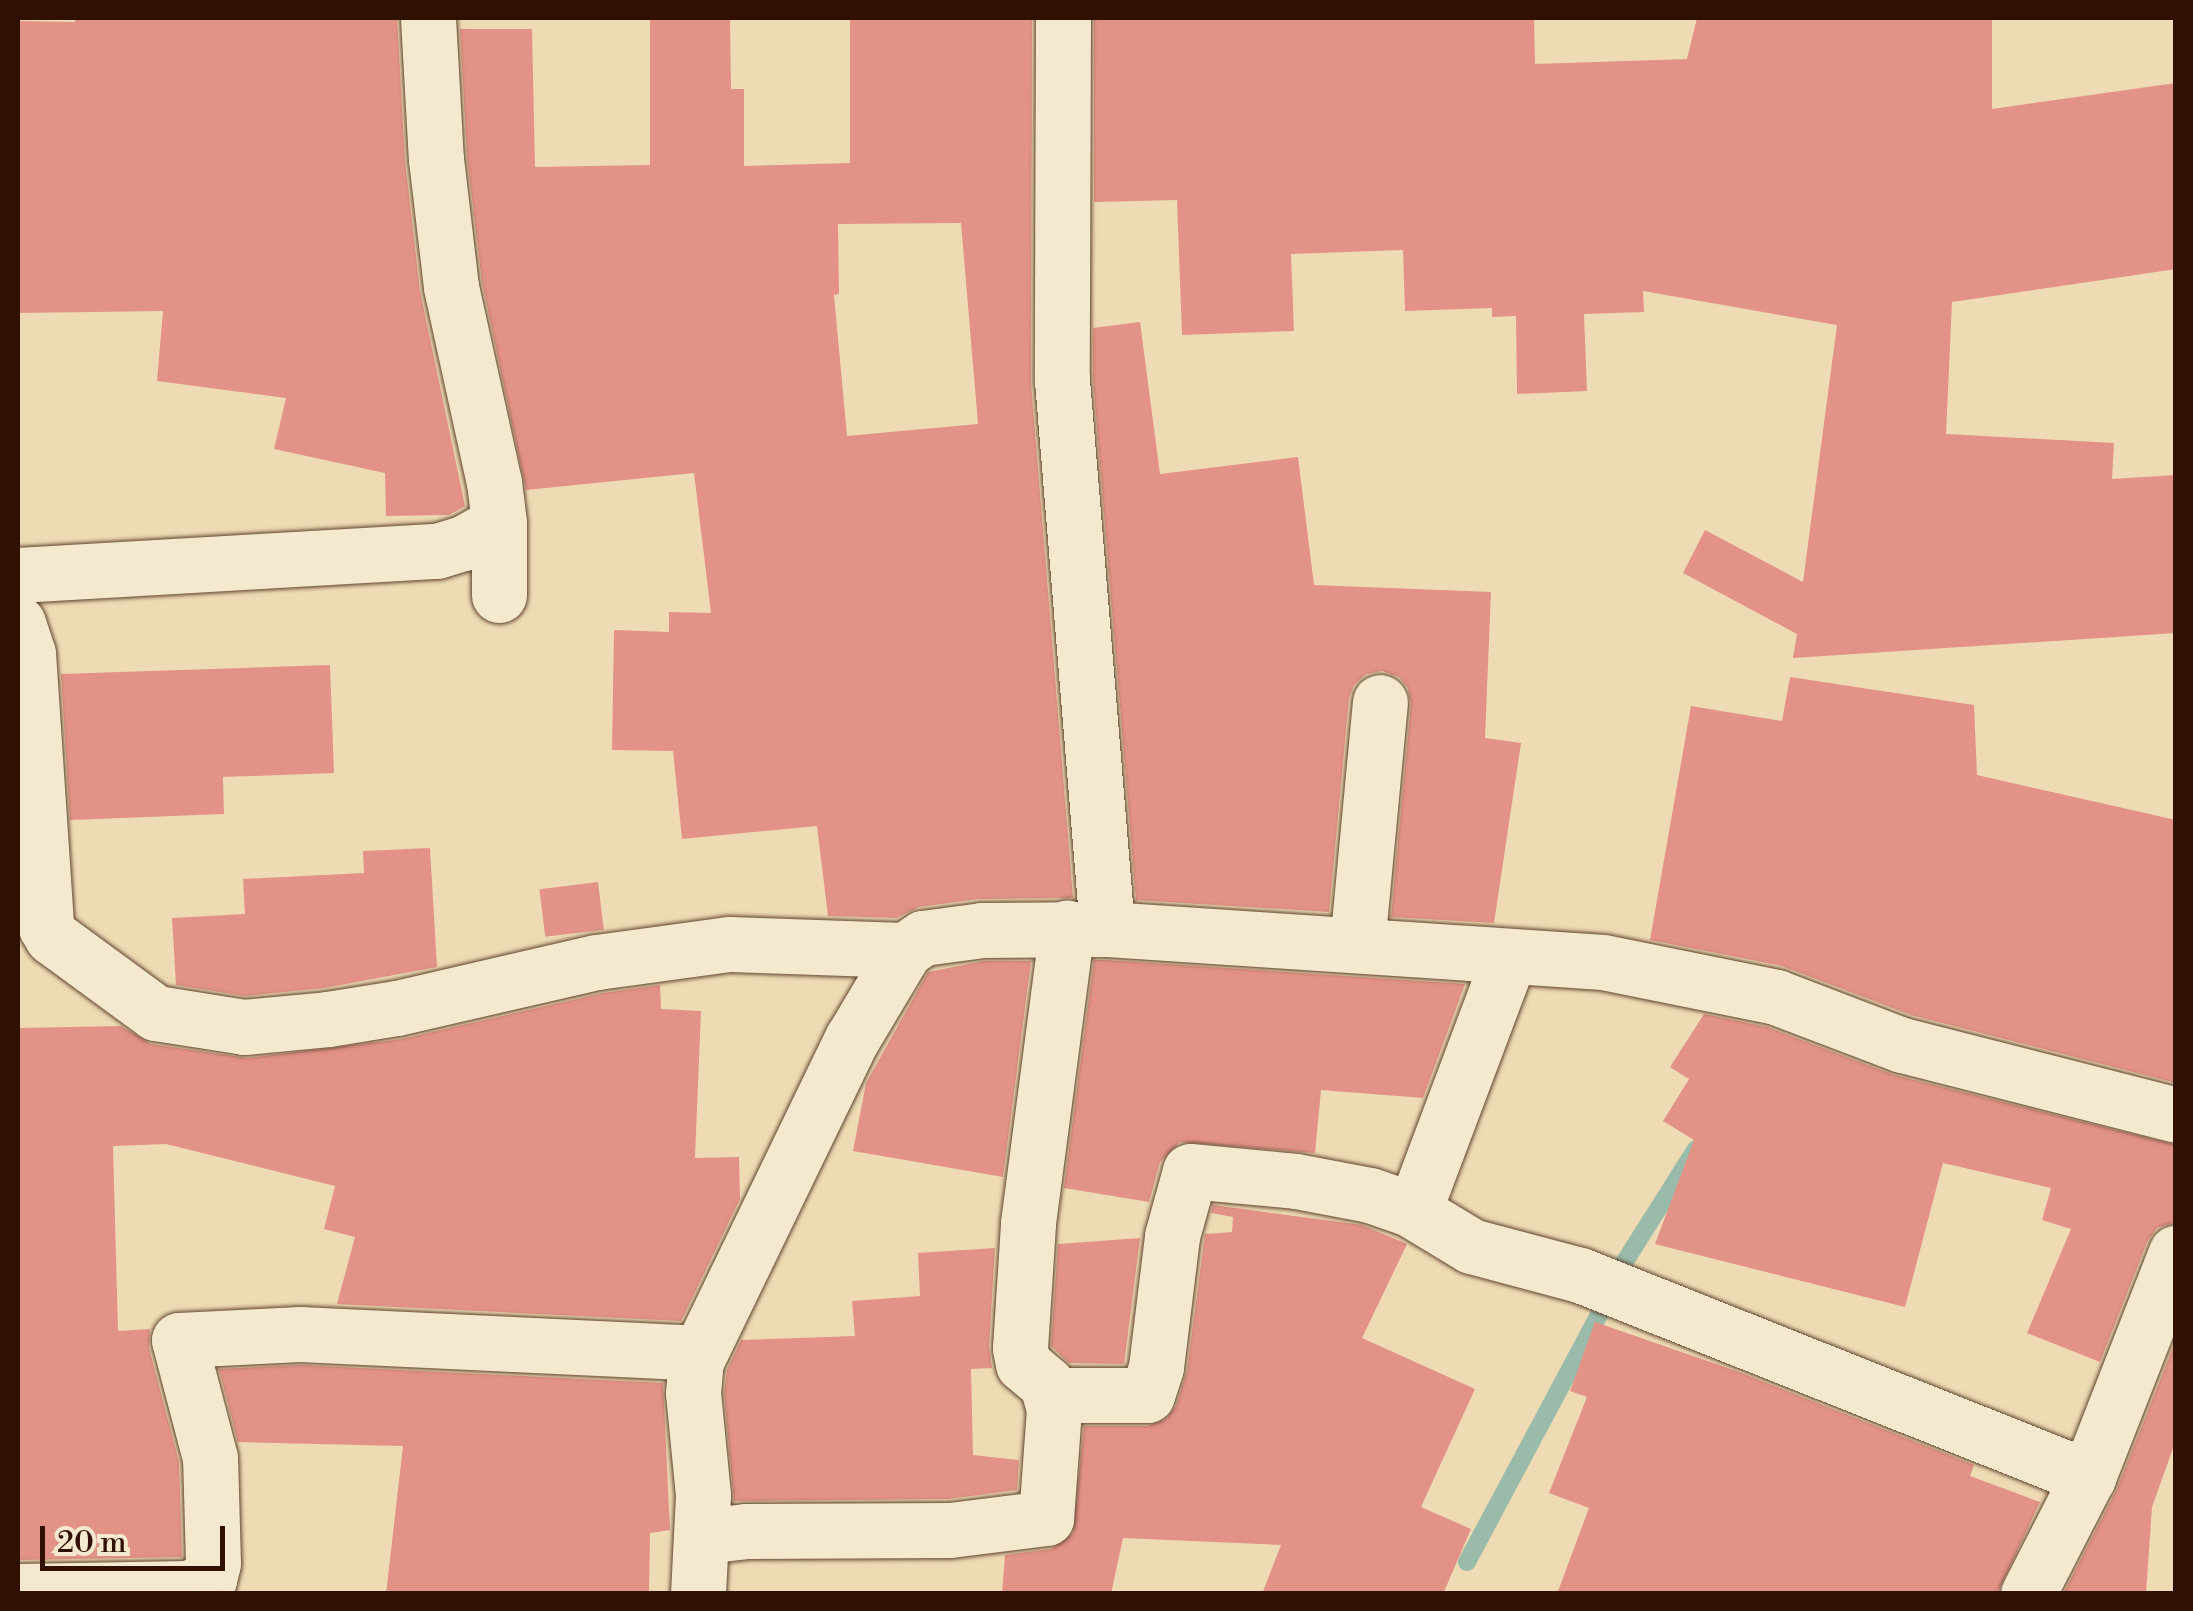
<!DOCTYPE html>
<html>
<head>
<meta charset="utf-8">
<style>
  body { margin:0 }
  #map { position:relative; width:2193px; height:1611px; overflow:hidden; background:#eedbb3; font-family:"Libre Bodoni",serif }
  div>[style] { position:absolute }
  .stream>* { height:18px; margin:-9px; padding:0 9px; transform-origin:9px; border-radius:9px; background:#9abba9 }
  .building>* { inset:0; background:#e39287; transform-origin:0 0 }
  .roads { filter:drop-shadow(0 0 2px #60432f) drop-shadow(0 0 2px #60432f) }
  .minor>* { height:55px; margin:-27.5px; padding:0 27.5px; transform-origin:27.5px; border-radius:27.5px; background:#f4e8ce }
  span { translate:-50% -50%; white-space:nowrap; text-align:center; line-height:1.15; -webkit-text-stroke:8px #f4e8ce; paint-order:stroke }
  .frame { position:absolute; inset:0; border:20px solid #301003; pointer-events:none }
  .scale { position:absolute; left:40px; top:1526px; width:185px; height:45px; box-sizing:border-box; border:5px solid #301003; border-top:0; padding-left:12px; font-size:30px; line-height:35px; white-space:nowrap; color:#301003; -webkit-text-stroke:8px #f4e8ce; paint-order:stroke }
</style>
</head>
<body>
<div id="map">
  <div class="stream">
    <i style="left:1622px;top:1266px;width:138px;rotate:-57.7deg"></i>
    <i style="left:1467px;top:1562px;width:289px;rotate:-61.9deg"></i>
  </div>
  <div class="building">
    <i style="clip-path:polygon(76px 18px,397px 18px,405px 161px,420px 291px,465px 506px,449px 515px,386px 516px,385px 473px,274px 449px,286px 398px,157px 381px,163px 311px,18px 313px,18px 21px,75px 22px)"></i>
    <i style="clip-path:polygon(evenodd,650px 18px,730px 18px,731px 89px,744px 89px,744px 166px,850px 163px,850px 18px,1032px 18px,1031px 383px,1073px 898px,978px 899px,919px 907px,896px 918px,828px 916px,817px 826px,682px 839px,673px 751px,612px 750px,614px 630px,669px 632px,669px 612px,711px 613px,694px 473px,526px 490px,482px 282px,467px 156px,460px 29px,532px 29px,535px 167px,650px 165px,650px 18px,961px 223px,978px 424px,847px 436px,834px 295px,839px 294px,838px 224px,961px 223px)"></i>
    <i style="clip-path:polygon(1094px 18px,1534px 18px,1535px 64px,1687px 59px,1697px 18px,1967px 18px,1992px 19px,1992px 109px,2176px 83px,2176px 269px,1952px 302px,1946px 434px,2114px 443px,2112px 479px,2176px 475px,2176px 633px,1793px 658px,1797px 634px,1683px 573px,1705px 530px,1803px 582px,1837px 325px,1643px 291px,1644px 312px,1584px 314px,1587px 391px,1517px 394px,1516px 316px,1492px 317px,1492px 308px,1405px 311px,1403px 250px,1291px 254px,1294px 331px,1182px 335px,1177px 200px,1094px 202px)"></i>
    <i style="clip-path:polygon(1140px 322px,1160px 474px,1298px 457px,1314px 585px,1491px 592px,1485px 738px,1521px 743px,1494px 923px,1391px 917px,1411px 704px,1408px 688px,1399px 677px,1382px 671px,1366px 674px,1354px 685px,1349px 698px,1329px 912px,1136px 900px,1093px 379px,1093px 328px)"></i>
    <i style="clip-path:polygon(330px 665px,334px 773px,223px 777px,224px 814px,70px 820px,61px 674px)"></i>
    <i style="clip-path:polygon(1790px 677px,1974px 705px,1977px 775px,2176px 820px,2176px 1083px,1911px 1015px,1782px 966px,1650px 940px,1691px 706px,1782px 721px)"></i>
    <i style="clip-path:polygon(430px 848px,437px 967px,324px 988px,245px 996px,176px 985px,172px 918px,245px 914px,243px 879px,364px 873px,363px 851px)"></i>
    <i style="left:598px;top:882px;width:48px;height:59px;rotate:83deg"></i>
    <i style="clip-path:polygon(1094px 960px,1106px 960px,1465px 984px,1423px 1098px,1321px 1090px,1315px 1153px,1180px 1142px,1160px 1162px,1149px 1202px,1064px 1188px)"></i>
    <i style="clip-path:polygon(984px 961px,1031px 961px,1003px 1177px,853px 1151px,866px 1083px,928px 972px)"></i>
    <i style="clip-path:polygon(660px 985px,661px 1009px,701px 1011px,695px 1158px,739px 1157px,740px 1199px,681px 1321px,337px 1304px,355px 1237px,324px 1229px,335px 1186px,166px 1144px,113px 1146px,118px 1331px,150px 1329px,149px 1348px,179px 1462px,182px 1557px,18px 1560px,18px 1028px,121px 1026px,151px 1044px,247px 1058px,402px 1039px,603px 993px)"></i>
    <i style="clip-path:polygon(1704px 1014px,1767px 1027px,1894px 1075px,2176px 1145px,2176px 1222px,2157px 1228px,2147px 1242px,2100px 1362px,2027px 1333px,2071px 1229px,2042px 1220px,2051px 1188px,1943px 1163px,1905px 1307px,1655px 1244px,1694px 1140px,1663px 1121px,1689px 1079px,1670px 1067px)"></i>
    <i style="clip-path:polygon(1213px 1205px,1362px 1225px,1407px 1244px,1362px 1338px,1475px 1389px,1421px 1507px,1471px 1529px,1443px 1594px,1262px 1594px,1281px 1545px,1123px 1538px,1111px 1594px,1002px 1594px,1005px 1555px,1051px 1549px,1073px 1533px,1084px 1426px,1148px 1426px,1166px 1419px,1176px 1406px,1187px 1371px,1205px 1234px,1232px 1232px,1233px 1217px,1211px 1213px)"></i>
    <i style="clip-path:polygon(1140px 1238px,1124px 1364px,1069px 1363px,1051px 1346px,1058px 1244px)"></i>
    <i style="clip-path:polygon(995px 1248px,989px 1346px,992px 1368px,971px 1369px,973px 1455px,1019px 1460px,1017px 1490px,948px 1499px,734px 1501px,724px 1393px,727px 1370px,741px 1340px,855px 1336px,852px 1301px,920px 1296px,918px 1253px)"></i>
    <i style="clip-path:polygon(1595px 1322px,1739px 1372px,1974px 1465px,1970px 1476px,2040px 1502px,1997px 1594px,1557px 1594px,1589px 1508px,1549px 1493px,1587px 1397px,1570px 1391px)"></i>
    <i style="clip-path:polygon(2176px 1340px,2176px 1440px,2152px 1507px,2146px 1594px,2063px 1594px,2117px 1489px)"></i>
    <i style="clip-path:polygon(300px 1365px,663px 1383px,670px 1530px,650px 1533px,649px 1594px,386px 1594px,403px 1446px,238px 1442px,219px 1369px)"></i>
  </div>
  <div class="roads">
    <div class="minor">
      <i style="left:428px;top:18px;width:141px;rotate:86.8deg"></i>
      <i style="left:436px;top:159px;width:129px;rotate:83.3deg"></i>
      <i style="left:451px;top:287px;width:200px;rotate:77.6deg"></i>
      <i style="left:494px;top:482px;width:41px;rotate:83deg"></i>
      <i style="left:499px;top:523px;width:72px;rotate:90deg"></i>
      <i style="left:1063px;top:18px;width:362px;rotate:90.2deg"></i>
      <i style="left:1062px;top:380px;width:551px;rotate:85.31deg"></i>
      <i style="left:18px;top:575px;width:420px;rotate:-3.3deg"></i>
      <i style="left:437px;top:551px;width:28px;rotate:-17deg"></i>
      <i style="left:464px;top:543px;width:40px;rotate:-29.7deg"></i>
      <i style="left:18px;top:623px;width:32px;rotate:72deg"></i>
      <i style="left:28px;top:653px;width:275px;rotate:86.2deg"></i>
      <i style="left:46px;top:927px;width:12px;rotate:59deg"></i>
      <i style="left:52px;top:937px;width:129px;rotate:36.2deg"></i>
      <i style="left:156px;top:1013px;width:89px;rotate:9deg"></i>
      <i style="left:244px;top:1027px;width:84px;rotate:-5.4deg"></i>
      <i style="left:328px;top:1019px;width:70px;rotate:-9.1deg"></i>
      <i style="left:397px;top:1008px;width:205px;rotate:-13deg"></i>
      <i style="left:597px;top:962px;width:133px;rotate:-7.8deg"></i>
      <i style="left:729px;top:944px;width:176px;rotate:2deg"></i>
      <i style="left:1357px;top:945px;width:244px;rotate:-84.6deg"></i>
      <i style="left:1410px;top:1209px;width:71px;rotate:31.2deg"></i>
      <i style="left:1471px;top:1246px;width:113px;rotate:14.9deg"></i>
      <i style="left:1580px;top:1275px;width:547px;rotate:21.68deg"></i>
      <i style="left:1052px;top:1395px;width:95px"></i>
      <i style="left:1147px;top:1395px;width:29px;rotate:-72deg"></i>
      <i style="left:1156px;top:1367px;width:132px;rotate:-83deg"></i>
      <i style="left:1172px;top:1236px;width:67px;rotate:-74.5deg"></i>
      <i style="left:1190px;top:1171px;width:106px;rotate:5.4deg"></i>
      <i style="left:1296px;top:1181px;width:75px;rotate:10.7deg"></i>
      <i style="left:1370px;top:1195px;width:42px;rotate:19.3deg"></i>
      <i style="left:1410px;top:1209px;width:7px;rotate:-34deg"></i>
      <i style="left:1416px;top:1205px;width:265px;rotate:-69.4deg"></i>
      <i style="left:703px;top:1536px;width:43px;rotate:-6.6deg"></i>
      <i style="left:746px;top:1531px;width:204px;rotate:-0.3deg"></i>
      <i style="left:950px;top:1530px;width:97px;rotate:-7.1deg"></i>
      <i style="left:1046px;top:1518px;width:109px;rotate:-85.8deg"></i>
      <i style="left:1054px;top:1409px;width:26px;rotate:-106deg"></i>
      <i style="left:1047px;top:1384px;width:31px;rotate:-140deg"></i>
      <i style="left:1023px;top:1364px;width:16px;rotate:-101deg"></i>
      <i style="left:1020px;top:1348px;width:125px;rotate:-86.3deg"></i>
      <i style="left:1028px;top:1223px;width:298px;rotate:-82.5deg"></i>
      <i style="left:18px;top:1591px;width:170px;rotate:-1deg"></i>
      <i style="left:188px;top:1588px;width:23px;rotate:-23deg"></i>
      <i style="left:209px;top:1579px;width:16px;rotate:-76deg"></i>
      <i style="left:213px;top:1563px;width:105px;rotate:-91.6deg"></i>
      <i style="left:210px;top:1458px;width:122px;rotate:-104.7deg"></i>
      <i style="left:179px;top:1340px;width:121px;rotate:-2.8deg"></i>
      <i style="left:300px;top:1334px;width:398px;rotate:2.7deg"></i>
      <i style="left:698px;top:1594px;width:99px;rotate:-87.1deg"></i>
      <i style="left:703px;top:1495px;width:102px;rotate:-95.6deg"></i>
      <i style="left:693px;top:1393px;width:32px;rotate:-85deg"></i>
      <i style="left:696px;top:1361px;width:358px;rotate:-64.2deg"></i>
      <i style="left:852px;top:1039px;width:104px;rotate:-59.2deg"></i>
      <i style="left:905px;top:950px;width:22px;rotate:-34deg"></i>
      <i style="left:923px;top:938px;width:60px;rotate:-7.7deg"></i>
      <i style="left:982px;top:930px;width:125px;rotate:-0.5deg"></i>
      <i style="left:1107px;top:929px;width:497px;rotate:3.8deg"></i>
      <i style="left:1603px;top:962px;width:177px;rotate:11.4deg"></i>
      <i style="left:1776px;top:997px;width:135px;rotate:20.9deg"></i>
      <i style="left:1902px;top:1045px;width:283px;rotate:14.3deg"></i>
      <i style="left:2028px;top:1594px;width:131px;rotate:-62.9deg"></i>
      <i style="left:2088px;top:1477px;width:241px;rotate:-68.6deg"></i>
    </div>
  </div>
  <div class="frame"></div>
  <div class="scale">20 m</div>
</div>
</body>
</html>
